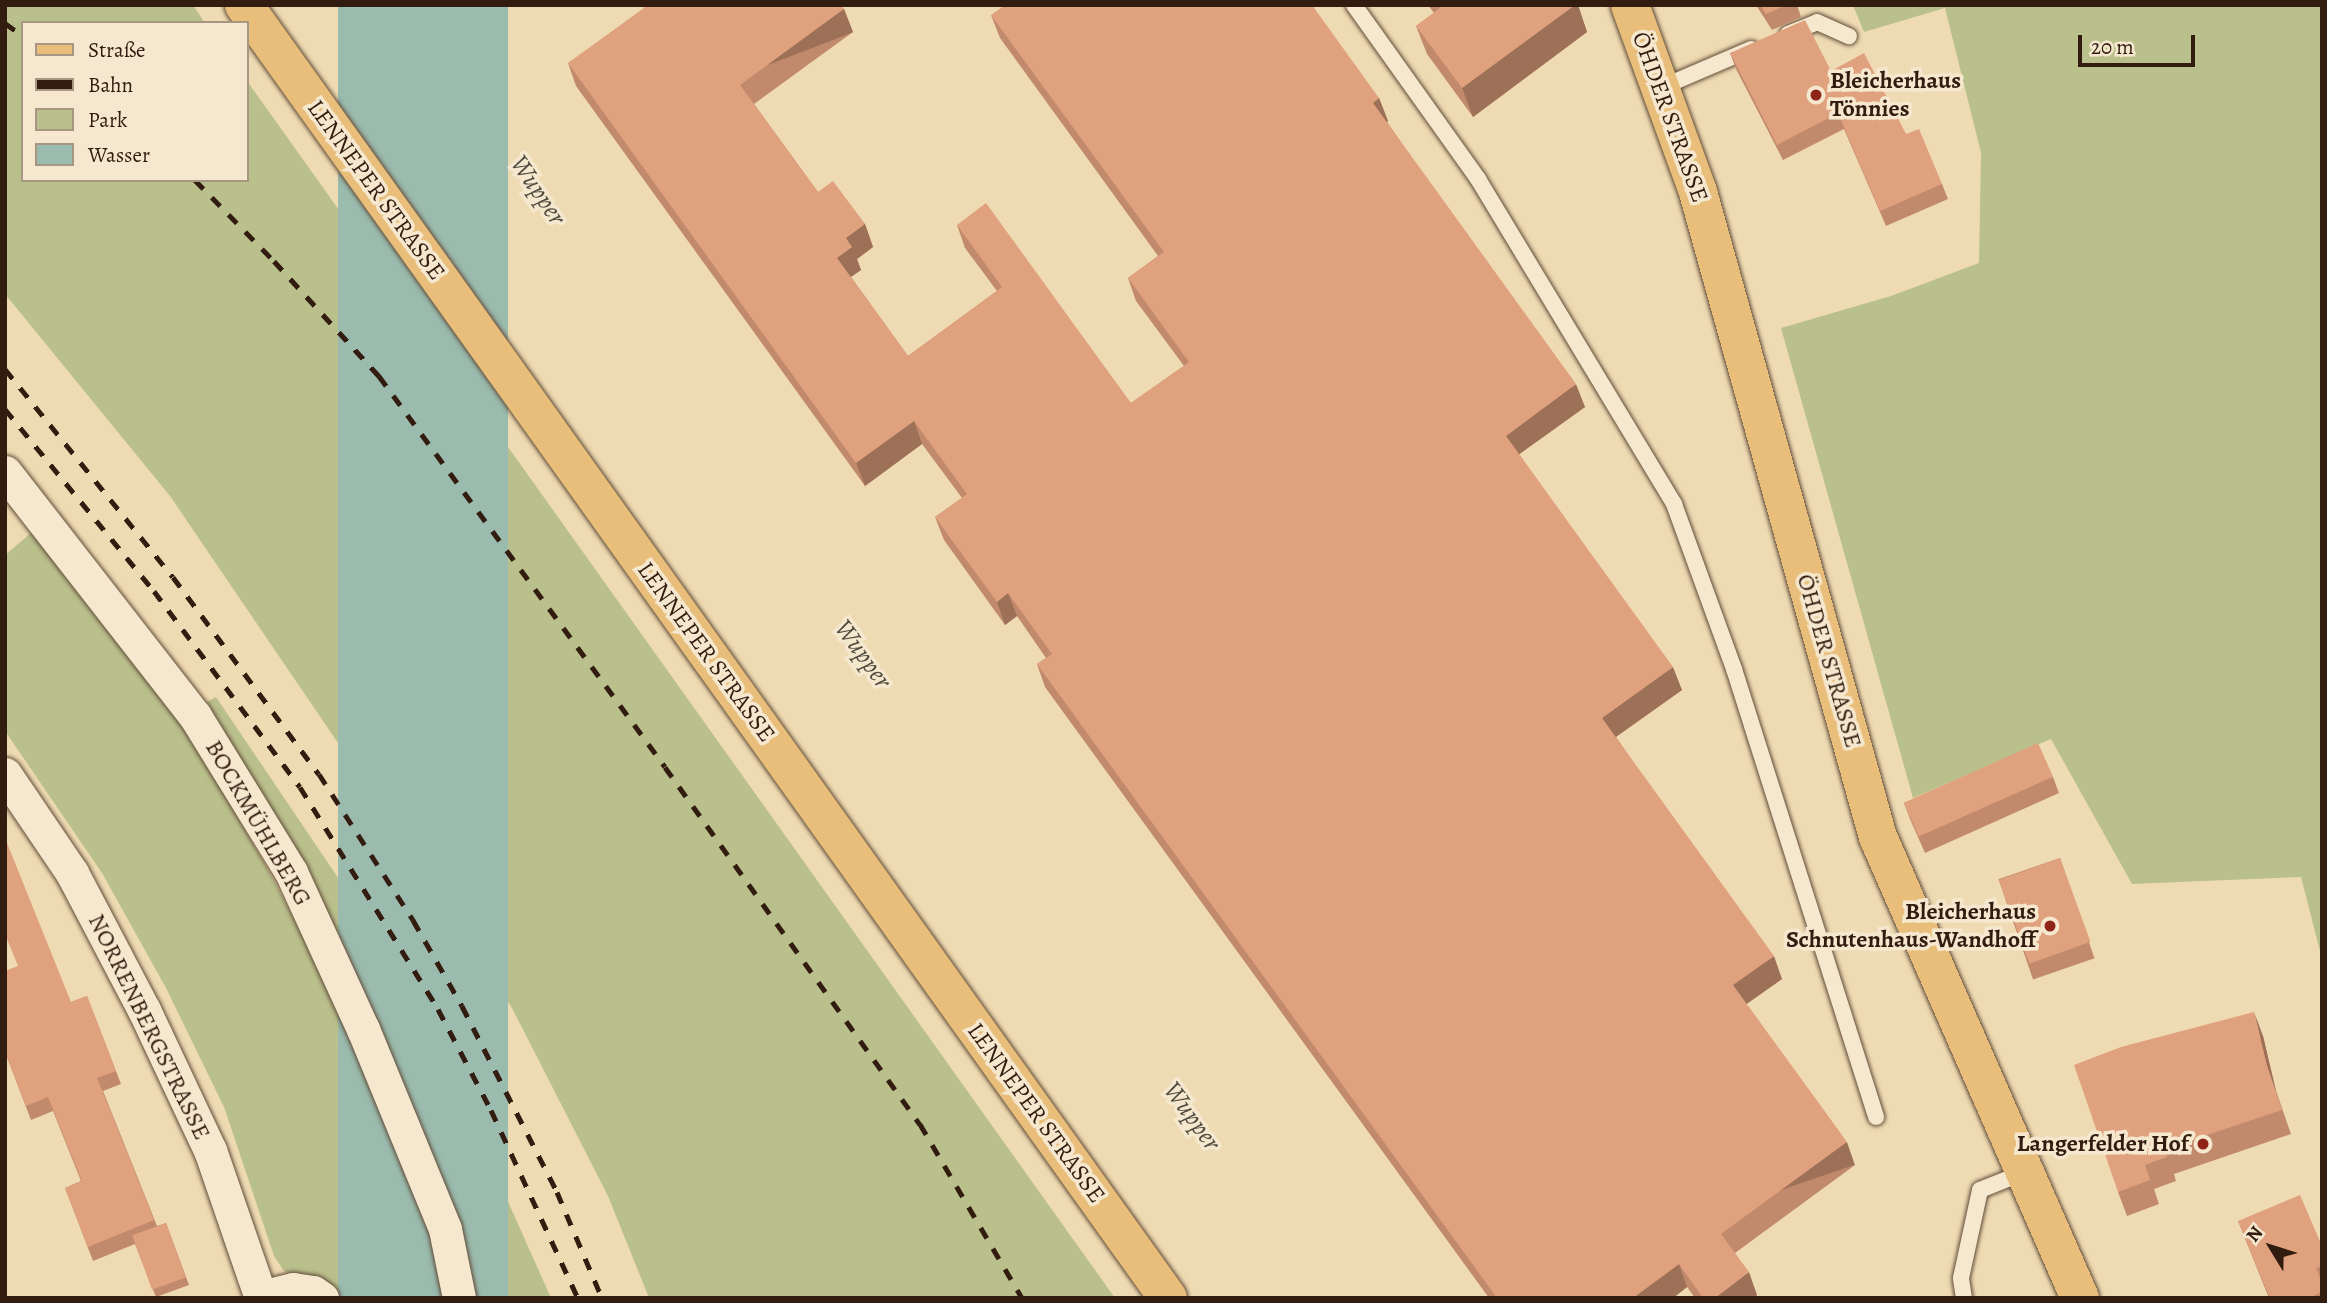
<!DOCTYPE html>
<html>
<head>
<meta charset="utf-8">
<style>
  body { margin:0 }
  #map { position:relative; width:2327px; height:1303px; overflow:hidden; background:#efdbb3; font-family:Alegreya,serif }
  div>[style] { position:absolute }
  .green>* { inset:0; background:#bac08c }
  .water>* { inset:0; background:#9abbae; transform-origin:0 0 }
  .roads { filter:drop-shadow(0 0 2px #614c39) drop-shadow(0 0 2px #614c39) }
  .lane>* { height:16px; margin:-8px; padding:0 8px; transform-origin:8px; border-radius:8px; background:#f5e8ce }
  .street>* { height:33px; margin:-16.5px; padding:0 16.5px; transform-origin:16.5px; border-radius:16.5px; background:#f5e8ce }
  .primary>* { height:38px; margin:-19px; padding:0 19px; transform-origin:19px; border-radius:19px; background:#e8be7a }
  .rail>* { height:5px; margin-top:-2.5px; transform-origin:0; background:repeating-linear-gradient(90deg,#321c10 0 12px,transparent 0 24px) }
  .wall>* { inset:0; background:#c18a6c; transform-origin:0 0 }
  .shaded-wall>* { inset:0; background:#9d7158; transform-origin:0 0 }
  .building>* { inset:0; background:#e0a17e; transform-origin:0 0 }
  .dots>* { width:19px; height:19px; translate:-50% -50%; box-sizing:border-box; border:4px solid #f5e8ce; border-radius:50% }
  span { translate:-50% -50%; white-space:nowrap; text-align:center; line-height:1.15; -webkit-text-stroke:7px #f5e8ce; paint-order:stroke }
  .poi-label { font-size:24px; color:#321c10; font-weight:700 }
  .left { translate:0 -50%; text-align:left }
  .right { translate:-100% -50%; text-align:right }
  .street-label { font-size:24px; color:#321c10 }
  .water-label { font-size:26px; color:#514c3f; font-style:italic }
  .frame { position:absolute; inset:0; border:7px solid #321c10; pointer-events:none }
  .legend { position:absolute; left:21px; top:21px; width:228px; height:161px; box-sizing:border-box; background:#f5e8ce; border:2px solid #a79682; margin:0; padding:9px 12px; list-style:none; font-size:21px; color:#321c10 }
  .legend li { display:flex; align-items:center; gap:14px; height:35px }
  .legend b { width:35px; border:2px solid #a79682 }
  .north { position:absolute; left:2236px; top:1212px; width:70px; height:70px; -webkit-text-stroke:5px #f5e8ce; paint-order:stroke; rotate:308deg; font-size:19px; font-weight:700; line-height:28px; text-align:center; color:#321c10 }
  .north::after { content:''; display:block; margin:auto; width:24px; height:32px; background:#321c10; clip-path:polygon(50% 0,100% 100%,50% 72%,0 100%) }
  .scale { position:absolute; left:2078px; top:35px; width:117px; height:32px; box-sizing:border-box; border:4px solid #321c10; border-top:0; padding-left:9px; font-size:21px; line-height:24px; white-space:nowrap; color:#321c10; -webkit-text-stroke:5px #f5e8ce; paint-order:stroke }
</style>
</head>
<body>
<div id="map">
  <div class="green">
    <i style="clip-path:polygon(5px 5px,193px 5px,205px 23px,23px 23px,23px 180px,247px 180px,247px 81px,1115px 1298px,649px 1298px,608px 1196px,512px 1008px,387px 815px,170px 496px,5px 294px)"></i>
    <i style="clip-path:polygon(1853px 5px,2322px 5px,2322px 959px,2301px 877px,2132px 884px,2051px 739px,1913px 798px,1781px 328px,1891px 296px,1979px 263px,1981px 153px,1945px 8px,1864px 32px)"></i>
    <i style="clip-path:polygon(37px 528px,129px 646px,201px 754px,271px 875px,337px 1002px,432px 1233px,445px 1298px,349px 1298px,316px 1278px,298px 1277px,284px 1271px,274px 1256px,224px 1107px,166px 988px,102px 873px,5px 731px,5px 555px)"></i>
    <i style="clip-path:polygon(216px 697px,347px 891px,410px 995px,477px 1132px,551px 1298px,469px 1298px,282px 830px,207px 702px)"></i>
  </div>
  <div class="water">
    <i style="left:338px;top:5px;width:170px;height:1589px"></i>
  </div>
  <div class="roads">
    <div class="lane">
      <i style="left:1354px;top:5px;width:214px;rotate:54.5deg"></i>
      <i style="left:1478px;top:179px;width:380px;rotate:58.9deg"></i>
      <i style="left:1674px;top:504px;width:176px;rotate:70deg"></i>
      <i style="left:1734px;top:669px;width:470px;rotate:72.4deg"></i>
      <i style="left:1788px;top:34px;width:31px;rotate:-22deg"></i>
      <i style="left:1817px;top:22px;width:35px;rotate:24deg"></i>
      <i style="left:1660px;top:88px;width:99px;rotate:-23.2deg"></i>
      <i style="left:1964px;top:1298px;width:20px;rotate:-99deg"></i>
      <i style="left:1961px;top:1278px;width:90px;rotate:-77.8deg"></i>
      <i style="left:1980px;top:1190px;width:48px;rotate:-21.8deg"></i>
    </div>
    <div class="street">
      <i style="left:5px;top:472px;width:309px;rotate:52.1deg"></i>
      <i style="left:195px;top:716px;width:183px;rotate:58.4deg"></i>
      <i style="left:291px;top:872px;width:173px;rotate:65.4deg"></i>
      <i style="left:363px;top:1029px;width:216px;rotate:67.7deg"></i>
      <i style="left:445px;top:1229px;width:70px;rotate:78.5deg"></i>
      <i style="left:5px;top:774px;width:120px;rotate:55.9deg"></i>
      <i style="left:72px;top:873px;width:155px;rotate:62.3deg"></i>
      <i style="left:144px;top:1010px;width:155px;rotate:64.8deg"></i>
      <i style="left:210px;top:1150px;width:157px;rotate:71deg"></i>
      <i style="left:261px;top:1297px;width:33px;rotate:-14deg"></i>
      <i style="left:293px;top:1289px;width:20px;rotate:9deg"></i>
      <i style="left:313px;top:1292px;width:11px;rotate:34deg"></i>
    </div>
    <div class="primary">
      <i style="left:244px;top:5px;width:1589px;rotate:54.45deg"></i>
      <i style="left:1630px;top:5px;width:199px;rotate:70deg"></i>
      <i style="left:1698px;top:192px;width:670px;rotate:74.41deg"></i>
      <i style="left:1878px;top:837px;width:503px;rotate:66.34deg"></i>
    </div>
  </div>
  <div class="rail">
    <i style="left:5px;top:23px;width:22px;rotate:36deg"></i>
    <i style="left:195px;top:180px;width:113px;rotate:45.7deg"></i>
    <i style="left:274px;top:261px;width:156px;rotate:47.6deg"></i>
    <i style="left:379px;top:376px;width:484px;rotate:53.8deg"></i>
    <i style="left:665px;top:767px;width:439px;rotate:54.5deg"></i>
    <i style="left:920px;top:1124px;width:202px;rotate:59.6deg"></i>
    <i style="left:5px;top:369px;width:267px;rotate:51.1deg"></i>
    <i style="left:173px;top:577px;width:245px;rotate:53.5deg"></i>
    <i style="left:319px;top:774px;width:174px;rotate:57.2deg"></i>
    <i style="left:413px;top:920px;width:99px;rotate:60.3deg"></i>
    <i style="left:462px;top:1006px;width:209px;rotate:62.9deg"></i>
    <i style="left:557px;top:1192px;width:115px;rotate:67deg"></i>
    <i style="left:5px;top:409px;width:235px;rotate:50.7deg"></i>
    <i style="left:154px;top:591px;width:244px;rotate:53.3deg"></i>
    <i style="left:300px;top:787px;width:261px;rotate:58.1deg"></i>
    <i style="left:438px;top:1009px;width:114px;rotate:62.3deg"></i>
    <i style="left:491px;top:1110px;width:207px;rotate:65.2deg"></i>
  </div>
  <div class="wall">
    <i style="clip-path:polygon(1428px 5px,1578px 5px,1587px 32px,1473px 117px,1427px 54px,1416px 26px,1434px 13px)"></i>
    <i style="clip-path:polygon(1756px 5px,1797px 5px,1801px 17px,1772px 30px)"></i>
    <i style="clip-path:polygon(844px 9px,853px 32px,754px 104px,818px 192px,865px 224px,873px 247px,857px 259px,861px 270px,851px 277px,908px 356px,997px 291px,965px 248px,957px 225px,1131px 403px,1184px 366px,1136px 301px,1128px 278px,1158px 256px,1000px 38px,991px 15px,1379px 98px,1388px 121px,1387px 122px,1585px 407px,1519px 454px,1682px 690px,1616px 737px,1782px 979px,1746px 1004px,1855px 1165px,1735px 1253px,1757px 1295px,1754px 1298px,1695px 1298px,1687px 1287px,1673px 1298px,1489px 1298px,1045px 687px,1037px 664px,1046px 658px,1017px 616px,1005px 625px,944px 540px,935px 517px,962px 498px,922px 444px,865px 486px,576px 86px,568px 63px)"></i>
    <i style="clip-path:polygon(1730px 53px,1831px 71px,1906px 134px,1942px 184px,1948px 199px,1886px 226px,1844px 129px,1783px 160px,1736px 69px)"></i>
    <i style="clip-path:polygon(2053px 777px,2059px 793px,1925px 853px,1910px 819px,1904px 803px)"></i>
    <i style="left:2060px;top:858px;width:106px;height:65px;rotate:71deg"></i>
    <i style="clip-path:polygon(87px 996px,121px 1084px,103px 1091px,157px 1226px,166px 1223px,189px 1285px,156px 1297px,135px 1244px,93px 1261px,65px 1188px,81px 1181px,53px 1111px,31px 1120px,5px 1052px,71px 1002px)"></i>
    <i style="clip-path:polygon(2263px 1036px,2276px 1091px,2291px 1134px,2174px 1174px,2176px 1181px,2154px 1189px,2159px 1204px,2127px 1216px,2118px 1192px)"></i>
    <i style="clip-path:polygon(2238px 1221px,2322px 1246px,2322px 1298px,2269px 1298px)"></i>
  </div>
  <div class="shaded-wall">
    <i style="clip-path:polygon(1575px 5px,1578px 5px,1587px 32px,1473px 117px,1462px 88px)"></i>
    <i style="left:844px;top:9px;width:25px;height:129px;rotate:69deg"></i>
    <i style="clip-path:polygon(1379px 98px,1388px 121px,1382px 126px,1373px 103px)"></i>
    <i style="clip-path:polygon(865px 224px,873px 247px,857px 259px,861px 270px,845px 281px,837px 258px,846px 238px)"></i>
    <i style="clip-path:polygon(1576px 384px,1585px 407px,1514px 458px,1506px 436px)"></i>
    <i style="clip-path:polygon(914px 421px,922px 444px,865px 486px,856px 463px)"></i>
    <i style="clip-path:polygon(1008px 593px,1017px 616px,1005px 625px,997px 602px)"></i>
    <i style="clip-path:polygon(1673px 667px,1682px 690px,1610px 741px,1602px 718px)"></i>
    <i style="clip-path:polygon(1774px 956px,1782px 979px,1741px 1008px,1733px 985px)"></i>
    <i style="clip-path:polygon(2254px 1012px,2263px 1036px,2276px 1091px,2291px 1134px,2267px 1066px)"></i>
    <i style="left:1847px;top:1142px;width:24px;height:156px;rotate:71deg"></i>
    <i style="clip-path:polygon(1679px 1264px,1687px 1287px,1673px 1298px,1633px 1298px)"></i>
    <i style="clip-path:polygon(1749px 1272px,1757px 1295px,1754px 1298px,1715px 1298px)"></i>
  </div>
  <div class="building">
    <i style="clip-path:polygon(648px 5px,841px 5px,844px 9px,740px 85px,818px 192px,833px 181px,865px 224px,846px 238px,852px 247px,837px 258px,908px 356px,1002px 287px,957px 225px,986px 203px,1131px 403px,1189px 362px,1128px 278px,1164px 252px,991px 15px,1005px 5px,1312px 5px,1379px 98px,1373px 103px,1576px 384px,1506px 436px,1673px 667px,1602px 718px,1774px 956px,1733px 985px,1847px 1142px,1721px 1234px,1749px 1272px,1715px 1298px,1703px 1298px,1679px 1264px,1633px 1298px,1497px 1298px,1037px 664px,1052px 654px,1008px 593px,997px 602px,935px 517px,967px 494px,914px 421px,856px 463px,568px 63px)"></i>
    <i style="clip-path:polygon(1439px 5px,1575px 5px,1462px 88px,1416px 26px,1440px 8px)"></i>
    <i style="clip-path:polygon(1760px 5px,1787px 5px,1766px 14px)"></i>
    <i style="clip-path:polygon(1805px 20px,1831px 71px,1864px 53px,1906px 134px,1919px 129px,1942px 184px,1880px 211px,1838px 113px,1777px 145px,1730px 53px)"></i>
    <i style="left:2038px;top:743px;width:37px;height:147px;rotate:66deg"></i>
    <i style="clip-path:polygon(5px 838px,71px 1002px,87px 996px,116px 1071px,97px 1078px,154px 1220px,88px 1247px,65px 1188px,82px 1181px,48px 1097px,26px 1106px,5px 1052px,5px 971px,18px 966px,5px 934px)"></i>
    <i style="left:2060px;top:858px;width:89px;height:65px;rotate:70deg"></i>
    <i style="clip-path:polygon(2254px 1012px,2267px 1066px,2282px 1110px,2165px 1149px,2167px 1157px,2145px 1165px,2150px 1180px,2118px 1192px,2074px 1065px,2121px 1047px)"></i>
    <i style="clip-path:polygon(2300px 1195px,2322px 1246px,2322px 1266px,2316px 1268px,2322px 1283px,2322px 1292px,2309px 1298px,2270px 1298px,2238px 1221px)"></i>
    <i style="left:166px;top:1223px;width:58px;height:36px;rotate:70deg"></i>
  </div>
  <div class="dots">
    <i style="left:1816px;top:95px;background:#8f2418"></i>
    <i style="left:2050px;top:926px;background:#8f2418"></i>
    <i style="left:2203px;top:1144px;background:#8f2418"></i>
  </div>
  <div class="poi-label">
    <span class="left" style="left:1830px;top:95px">Bleicherhaus<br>Tönnies</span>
    <span class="right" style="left:2036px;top:926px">Bleicherhaus<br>Schnutenhaus-Wandhoff</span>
    <span class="right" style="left:2189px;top:1144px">Langerfelder Hof</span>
  </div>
  <div class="street-label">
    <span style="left:1670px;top:117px;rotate:70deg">ÖHDER STRASSE</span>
    <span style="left:376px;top:190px;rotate:54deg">LENNEPER STRASSE</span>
    <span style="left:706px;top:652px;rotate:54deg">LENNEPER STRASSE</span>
    <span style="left:1829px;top:661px;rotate:74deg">ÖHDER STRASSE</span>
    <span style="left:258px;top:823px;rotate:60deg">BOCKMÜHLBERG</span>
    <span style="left:149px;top:1027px;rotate:64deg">NORRENBERGSTRASSE</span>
    <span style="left:1036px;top:1113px;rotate:54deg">LENNEPER STRASSE</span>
  </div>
  <div class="water-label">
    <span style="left:538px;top:190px;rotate:56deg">Wupper</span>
    <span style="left:863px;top:654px;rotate:54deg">Wupper</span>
    <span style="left:1192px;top:1116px;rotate:54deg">Wupper</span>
  </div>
  <div class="frame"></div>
  <ul class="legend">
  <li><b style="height:9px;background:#e8be7a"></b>Straße</li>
  <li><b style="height:9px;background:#321c10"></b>Bahn</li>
  <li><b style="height:19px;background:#bac08c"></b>Park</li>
  <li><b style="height:19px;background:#9abbae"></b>Wasser</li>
  </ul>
  <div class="north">N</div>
  <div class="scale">20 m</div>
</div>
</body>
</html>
